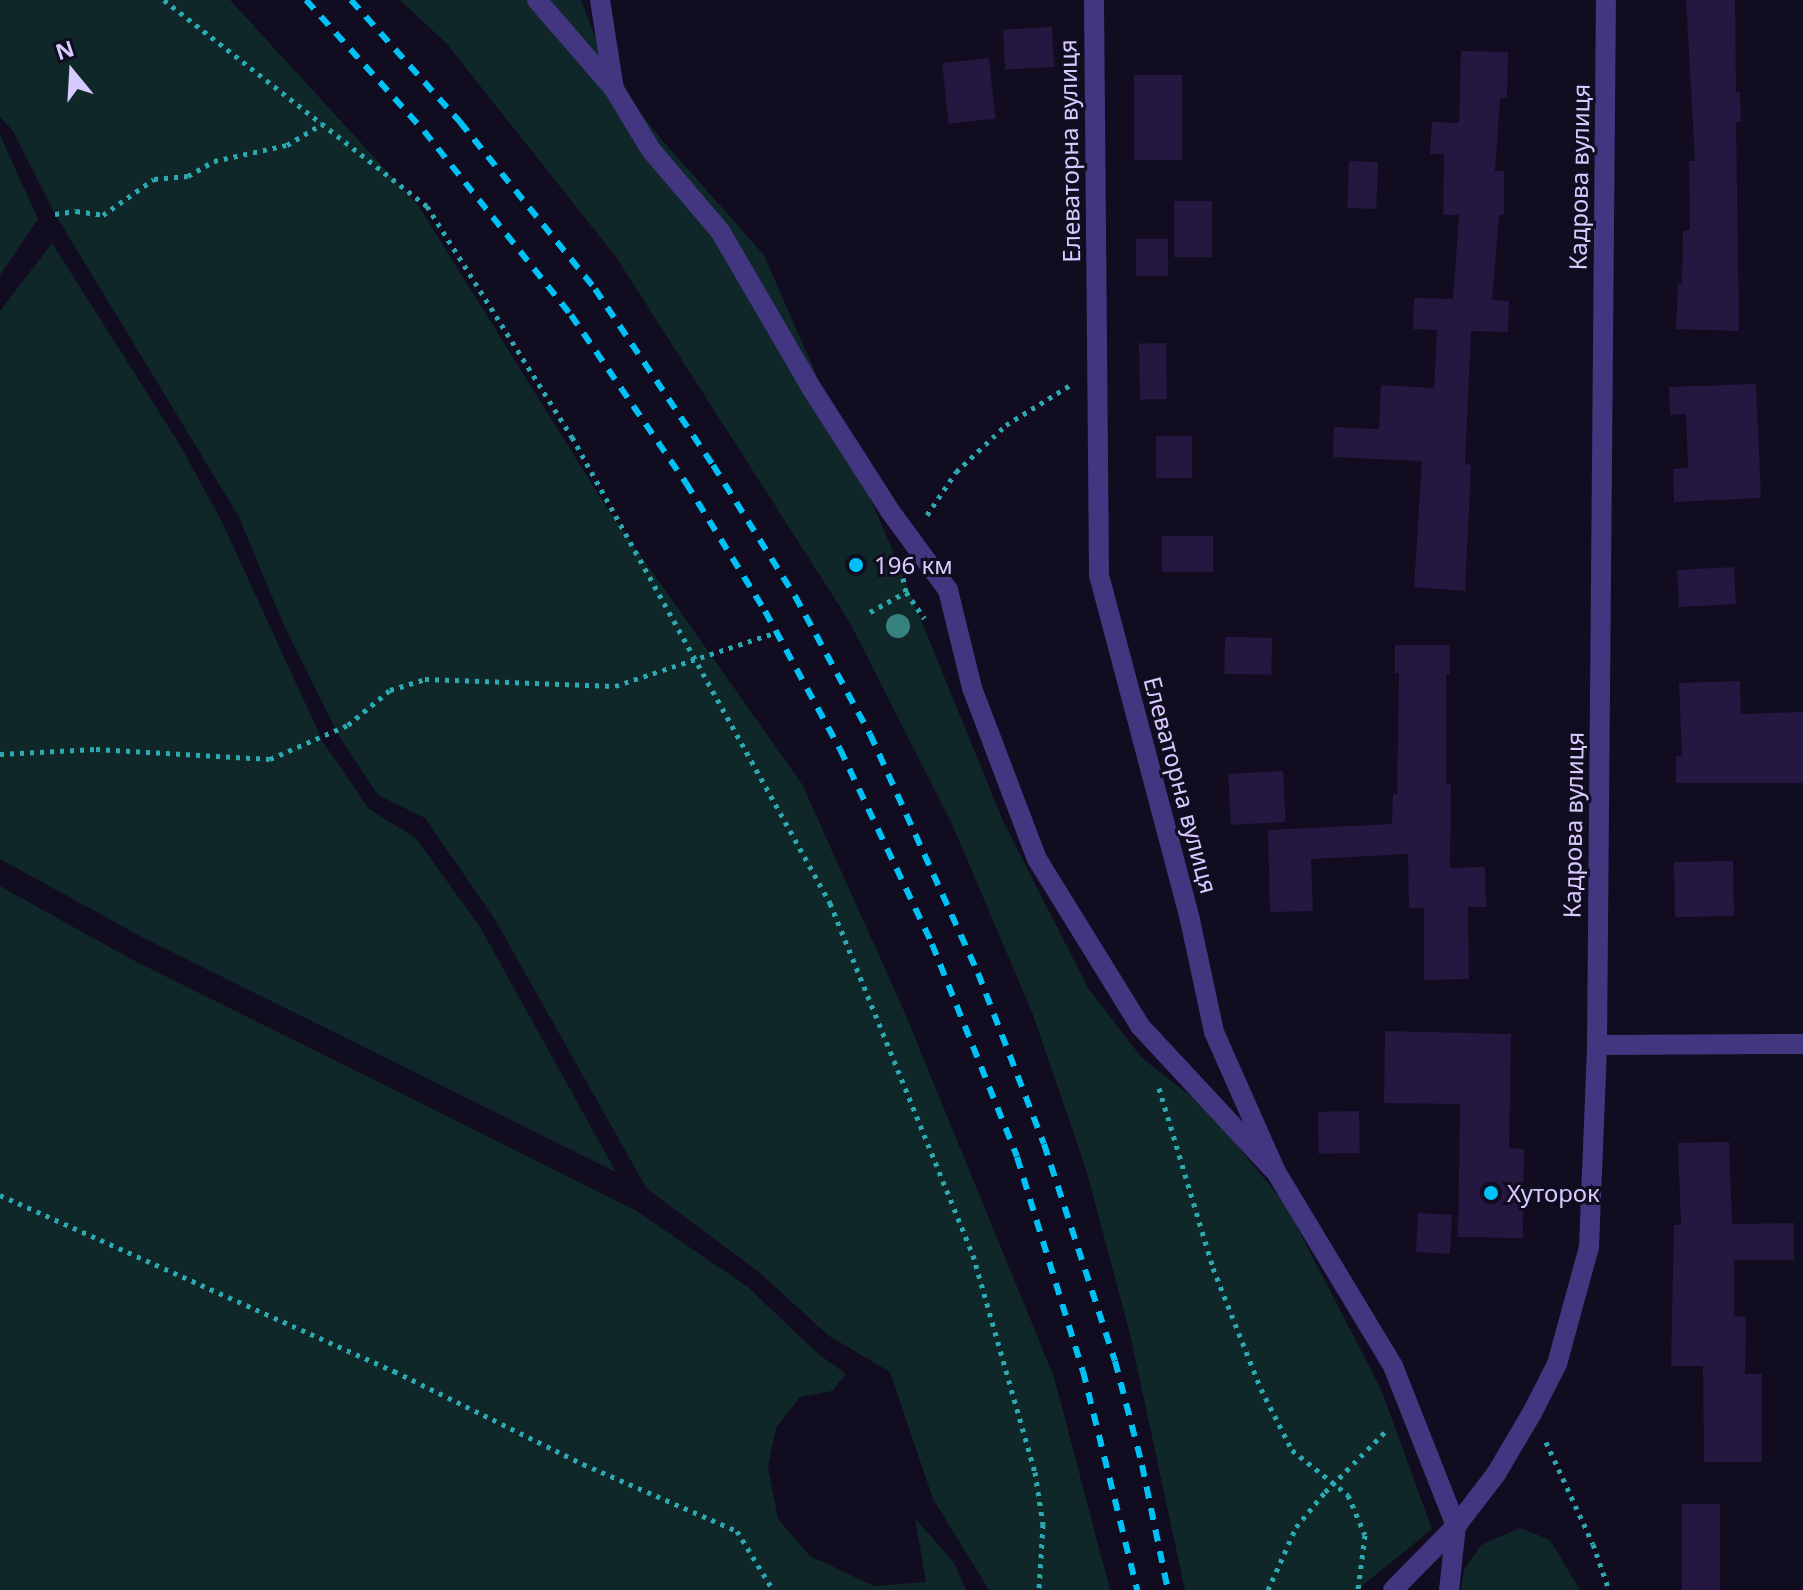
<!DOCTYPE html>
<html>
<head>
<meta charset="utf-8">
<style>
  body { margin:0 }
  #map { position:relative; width:1803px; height:1590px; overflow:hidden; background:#110c1f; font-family:"Noto Sans",sans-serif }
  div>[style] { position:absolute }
  .green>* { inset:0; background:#0f2729 }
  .building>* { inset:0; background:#251840; transform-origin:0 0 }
  .path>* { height:5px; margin-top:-2.5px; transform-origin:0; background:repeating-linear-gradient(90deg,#2caab1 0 4px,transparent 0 10px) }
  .service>* { height:20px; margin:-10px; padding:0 10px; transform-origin:10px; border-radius:10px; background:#41367f }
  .minor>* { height:20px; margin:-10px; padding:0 10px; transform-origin:10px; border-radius:10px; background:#41367f }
  .tertiary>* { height:20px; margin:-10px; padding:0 10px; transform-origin:10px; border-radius:10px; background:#41367f }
  .rail>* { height:6px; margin-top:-3px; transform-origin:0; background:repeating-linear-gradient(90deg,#00c1f5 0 12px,transparent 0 22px) }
  .trees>* { width:24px; height:24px; margin:-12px; border-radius:50%; background:#37817f }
  .dots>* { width:22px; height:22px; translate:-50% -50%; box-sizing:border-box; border:4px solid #110c1f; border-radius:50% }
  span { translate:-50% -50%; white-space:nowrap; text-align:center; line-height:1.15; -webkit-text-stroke:6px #110c1f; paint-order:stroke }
  .street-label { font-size:24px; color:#d6caff }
  .poi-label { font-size:24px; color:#d6caff }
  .left { translate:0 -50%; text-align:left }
  .north { position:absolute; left:32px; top:32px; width:80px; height:80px; -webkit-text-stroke:6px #110c1f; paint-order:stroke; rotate:342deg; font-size:22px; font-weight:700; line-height:32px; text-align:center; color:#d6caff }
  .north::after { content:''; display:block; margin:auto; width:28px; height:36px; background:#d6caff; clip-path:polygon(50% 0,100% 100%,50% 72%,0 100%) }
</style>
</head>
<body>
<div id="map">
  <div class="green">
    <i style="clip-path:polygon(0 0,230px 0,418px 205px,605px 505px,802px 784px,904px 1011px,1054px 1377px,1110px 1590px,989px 1590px,933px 1499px,890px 1372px,829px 1336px,759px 1272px,647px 1189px,494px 918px,425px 818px,378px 795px,339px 736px,283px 623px,239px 517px,55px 214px,13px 131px,0 117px)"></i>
    <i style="clip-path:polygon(400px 0,581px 0,609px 72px,662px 140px,764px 255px,890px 544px,1003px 821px,1088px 988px,1141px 1057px,1209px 1111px,1285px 1204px,1381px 1389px,1432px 1529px,1357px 1590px,1185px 1590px,1129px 1330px,1086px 1169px,1032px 1012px,951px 822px,849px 621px,616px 257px,447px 44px)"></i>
    <i style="clip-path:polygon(0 135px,38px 219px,0 275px)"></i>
    <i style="clip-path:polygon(52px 243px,180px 445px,222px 522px,323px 742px,369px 809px,416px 838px,480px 927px,616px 1172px,142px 937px,0 859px,0 311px)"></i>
    <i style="clip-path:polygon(0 886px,129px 958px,635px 1210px,748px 1287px,817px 1353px,846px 1374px,832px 1391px,800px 1397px,776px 1428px,768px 1467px,778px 1519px,810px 1556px,874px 1586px,926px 1582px,915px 1518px,954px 1563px,966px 1590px,0 1590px)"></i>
    <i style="clip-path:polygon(1520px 1528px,1550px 1540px,1580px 1590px,1461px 1590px,1464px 1570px,1481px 1545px)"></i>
  </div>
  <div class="building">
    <i style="clip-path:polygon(1686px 0,1735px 0,1736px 92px,1740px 92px,1741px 122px,1736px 122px,1739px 331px,1676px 329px,1678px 284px,1682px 284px,1683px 231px,1690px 230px,1689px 161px,1695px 161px)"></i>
    <i style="left:1052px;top:27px;width:40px;height:49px;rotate:87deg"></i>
    <i style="clip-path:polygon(1461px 51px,1508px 52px,1507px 98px,1500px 98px,1495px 171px,1504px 171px,1504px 215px,1499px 215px,1492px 300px,1509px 301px,1508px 332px,1471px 331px,1465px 464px,1471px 465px,1465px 591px,1414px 587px,1422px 461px,1333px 457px,1334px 427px,1379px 429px,1381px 385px,1434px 388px,1437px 330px,1413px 329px,1414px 298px,1453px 299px,1459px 215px,1443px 215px,1444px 154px,1430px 154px,1432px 122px,1459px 123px)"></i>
    <i style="left:989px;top:58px;width:61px;height:47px;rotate:84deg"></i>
    <i style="left:1134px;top:75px;width:48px;height:85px"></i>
    <i style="left:1349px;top:161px;width:29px;height:47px;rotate:2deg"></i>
    <i style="left:1174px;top:201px;width:38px;height:56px"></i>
    <i style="left:1136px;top:239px;width:32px;height:37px"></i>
    <i style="left:1166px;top:343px;width:56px;height:27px;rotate:89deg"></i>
    <i style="clip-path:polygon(1756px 384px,1761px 498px,1674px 502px,1673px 469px,1688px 468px,1686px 414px,1670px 415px,1669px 387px)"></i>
    <i style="left:1156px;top:436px;width:36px;height:42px"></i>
    <i style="left:1162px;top:536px;width:51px;height:36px"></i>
    <i style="left:1734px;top:567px;width:37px;height:57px;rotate:87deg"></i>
    <i style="left:1225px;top:637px;width:47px;height:37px;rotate:1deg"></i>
    <i style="clip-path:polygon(1395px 645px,1450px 645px,1450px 674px,1446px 674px,1446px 784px,1451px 784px,1450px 868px,1485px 867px,1486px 907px,1468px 907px,1469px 979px,1424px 980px,1424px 908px,1409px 908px,1408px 854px,1311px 859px,1313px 911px,1270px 912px,1268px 830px,1392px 824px,1393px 794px,1397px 794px,1399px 673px,1395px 673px)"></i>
    <i style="clip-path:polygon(1740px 681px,1741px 714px,1803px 712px,1803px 783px,1676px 783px,1676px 756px,1682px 756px,1679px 683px)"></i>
    <i style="left:1283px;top:771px;width:51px;height:55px;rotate:87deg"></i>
    <i style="left:1733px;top:861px;width:55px;height:59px;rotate:89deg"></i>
    <i style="clip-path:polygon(1385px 1031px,1511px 1034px,1509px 1148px,1524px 1149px,1523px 1238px,1458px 1237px,1460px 1104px,1384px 1103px)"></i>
    <i style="left:1359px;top:1111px;width:42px;height:41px;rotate:89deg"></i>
    <i style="clip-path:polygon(1729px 1142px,1732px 1224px,1794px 1223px,1794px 1260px,1734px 1260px,1734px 1316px,1746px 1317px,1745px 1374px,1762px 1374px,1762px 1462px,1704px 1462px,1703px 1366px,1671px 1366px,1674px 1225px,1681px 1225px,1678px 1143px)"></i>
    <i style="left:1418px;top:1213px;width:34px;height:39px;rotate:3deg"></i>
    <i style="left:1682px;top:1504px;width:38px;height:86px"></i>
  </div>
  <div class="path">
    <i style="left:164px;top:0;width:334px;rotate:38.1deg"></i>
    <i style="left:427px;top:206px;width:273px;rotate:57.9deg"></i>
    <i style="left:572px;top:437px;width:533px;rotate:61.03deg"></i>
    <i style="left:830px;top:903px;width:380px;rotate:67.9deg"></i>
    <i style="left:973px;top:1255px;width:226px;rotate:74.1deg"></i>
    <i style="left:1035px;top:1472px;width:53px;rotate:81.3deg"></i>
    <i style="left:1043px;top:1524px;width:66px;rotate:93.5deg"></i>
    <i style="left:55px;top:214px;width:21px;rotate:-8deg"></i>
    <i style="left:76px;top:211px;width:27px;rotate:8deg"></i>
    <i style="left:103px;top:215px;width:62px;rotate:-35.2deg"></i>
    <i style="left:154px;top:179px;width:34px;rotate:-5deg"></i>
    <i style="left:188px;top:176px;width:30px;rotate:-30deg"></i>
    <i style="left:214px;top:161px;width:75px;rotate:-12.4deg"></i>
    <i style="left:287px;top:145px;width:41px;rotate:-31deg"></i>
    <i style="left:927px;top:515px;width:52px;rotate:-56deg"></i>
    <i style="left:956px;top:472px;width:69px;rotate:-43.2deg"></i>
    <i style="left:1006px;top:425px;width:78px;rotate:-31.8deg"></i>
    <i style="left:903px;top:578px;width:14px;rotate:78deg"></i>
    <i style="left:906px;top:592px;width:32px;rotate:55deg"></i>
    <i style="left:870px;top:612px;width:41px;rotate:-29.1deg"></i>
    <i style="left:0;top:754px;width:96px;rotate:-3deg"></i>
    <i style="left:96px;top:749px;width:174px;rotate:3.3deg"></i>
    <i style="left:270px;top:759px;width:85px;rotate:-23.6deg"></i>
    <i style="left:348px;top:725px;width:55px;rotate:-39.8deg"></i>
    <i style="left:390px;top:690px;width:37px;rotate:-17deg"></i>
    <i style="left:425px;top:679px;width:190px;rotate:2.1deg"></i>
    <i style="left:615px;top:686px;width:171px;rotate:-18.4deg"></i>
    <i style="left:1159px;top:1088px;width:188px;rotate:73.3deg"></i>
    <i style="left:1213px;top:1268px;width:130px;rotate:68.4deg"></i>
    <i style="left:1261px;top:1389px;width:68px;rotate:63.1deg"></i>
    <i style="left:1292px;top:1450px;width:72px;rotate:38.8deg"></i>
    <i style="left:1348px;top:1495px;width:43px;rotate:67deg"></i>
    <i style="left:1365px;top:1535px;width:55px;rotate:97.3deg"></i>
    <i style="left:0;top:1195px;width:432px;rotate:24.1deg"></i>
    <i style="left:394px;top:1371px;width:211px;rotate:26.2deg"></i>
    <i style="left:583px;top:1464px;width:168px;rotate:23.5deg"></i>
    <i style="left:737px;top:1531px;width:69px;rotate:58.6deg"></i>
    <i style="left:1546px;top:1442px;width:112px;rotate:65.3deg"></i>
    <i style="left:1593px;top:1544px;width:49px;rotate:70.8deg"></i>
    <i style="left:1268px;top:1590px;width:69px;rotate:-66deg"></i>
    <i style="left:1296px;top:1527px;width:45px;rotate:-50.4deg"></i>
    <i style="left:1325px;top:1492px;width:89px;rotate:-45deg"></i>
  </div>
  <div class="service">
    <i style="left:537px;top:0;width:118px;rotate:49.1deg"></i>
    <i style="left:600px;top:0;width:90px;rotate:81.1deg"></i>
    <i style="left:614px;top:89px;width:71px;rotate:58.8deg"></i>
    <i style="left:651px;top:150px;width:106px;rotate:49.6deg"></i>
    <i style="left:720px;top:231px;width:183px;rotate:59.8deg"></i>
    <i style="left:812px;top:389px;width:145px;rotate:57.4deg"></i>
    <i style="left:890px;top:511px;width:98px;rotate:53.7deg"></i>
    <i style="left:948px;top:590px;width:101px;rotate:76.2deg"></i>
    <i style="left:972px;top:688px;width:183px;rotate:69.2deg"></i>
    <i style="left:1037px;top:859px;width:196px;rotate:58.3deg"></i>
    <i style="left:1140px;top:1026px;width:195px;rotate:47.1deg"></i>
    <i style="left:1449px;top:1590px;width:64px;rotate:-83.8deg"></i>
  </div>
  <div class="minor">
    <i style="left:1094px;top:0;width:575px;rotate:89.5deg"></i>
    <i style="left:1099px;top:575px;width:357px;rotate:75.2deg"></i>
    <i style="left:1190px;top:920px;width:115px;rotate:77.9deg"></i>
    <i style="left:1214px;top:1032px;width:153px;rotate:66.1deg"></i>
    <i style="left:1276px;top:1172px;width:227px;rotate:58.9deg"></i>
    <i style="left:1393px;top:1366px;width:172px;rotate:68.5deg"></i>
    <i style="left:1597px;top:1045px;width:206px;rotate:-0.3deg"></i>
  </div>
  <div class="tertiary">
    <i style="left:1393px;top:1590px;width:90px;rotate:-45.5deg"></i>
    <i style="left:1456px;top:1526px;width:66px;rotate:-52.4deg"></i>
    <i style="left:1496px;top:1474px;width:71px;rotate:-59.5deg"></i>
    <i style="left:1532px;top:1413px;width:55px;rotate:-63deg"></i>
    <i style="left:1557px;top:1364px;width:121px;rotate:-74.7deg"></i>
    <i style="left:1589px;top:1247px;width:202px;rotate:-87.7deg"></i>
    <i style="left:1597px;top:1045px;width:1045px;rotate:-89.51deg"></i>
  </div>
  <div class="rail">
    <i style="left:306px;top:0;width:176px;rotate:48deg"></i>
    <i style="left:424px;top:131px;width:236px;rotate:51.4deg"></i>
    <i style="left:571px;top:315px;width:204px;rotate:55.6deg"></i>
    <i style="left:686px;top:483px;width:150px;rotate:58.3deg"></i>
    <i style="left:765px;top:611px;width:157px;rotate:61.5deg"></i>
    <i style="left:840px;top:749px;width:216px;rotate:64.7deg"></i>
    <i style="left:932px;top:944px;width:229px;rotate:68.2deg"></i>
    <i style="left:1017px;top:1157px;width:224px;rotate:72.9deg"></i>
    <i style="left:1083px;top:1371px;width:226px;rotate:76.1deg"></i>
    <i style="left:351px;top:0;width:164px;rotate:48.2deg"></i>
    <i style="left:460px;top:122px;width:215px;rotate:51deg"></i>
    <i style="left:595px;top:289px;width:212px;rotate:56.2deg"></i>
    <i style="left:713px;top:465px;width:155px;rotate:58deg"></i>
    <i style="left:795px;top:596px;width:157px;rotate:61.5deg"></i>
    <i style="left:870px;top:734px;width:262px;rotate:65.7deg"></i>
    <i style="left:978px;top:973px;width:183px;rotate:68.9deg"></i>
    <i style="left:1044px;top:1144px;width:228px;rotate:71.9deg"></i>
    <i style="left:1115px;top:1361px;width:107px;rotate:75.4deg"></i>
    <i style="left:1142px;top:1465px;width:128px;rotate:78.3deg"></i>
  </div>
  <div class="trees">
    <i style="left:898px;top:626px"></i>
  </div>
  <div class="dots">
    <i style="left:856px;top:565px;background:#00c1f5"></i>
    <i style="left:1491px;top:1193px;background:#00c1f5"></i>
  </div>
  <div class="street-label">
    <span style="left:1069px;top:151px;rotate:-91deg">Елеваторна вулиця</span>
    <span style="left:1579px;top:177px;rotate:-89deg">Кадрова вулиця</span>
    <span style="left:1181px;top:785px;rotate:75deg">Елеваторна вулиця</span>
    <span style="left:1573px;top:825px;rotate:-89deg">Кадрова вулиця</span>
  </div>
  <div class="poi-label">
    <span class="left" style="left:874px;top:565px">196 км</span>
    <span class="left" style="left:1507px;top:1193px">Хуторок</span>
  </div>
  <div class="north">N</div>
</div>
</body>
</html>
